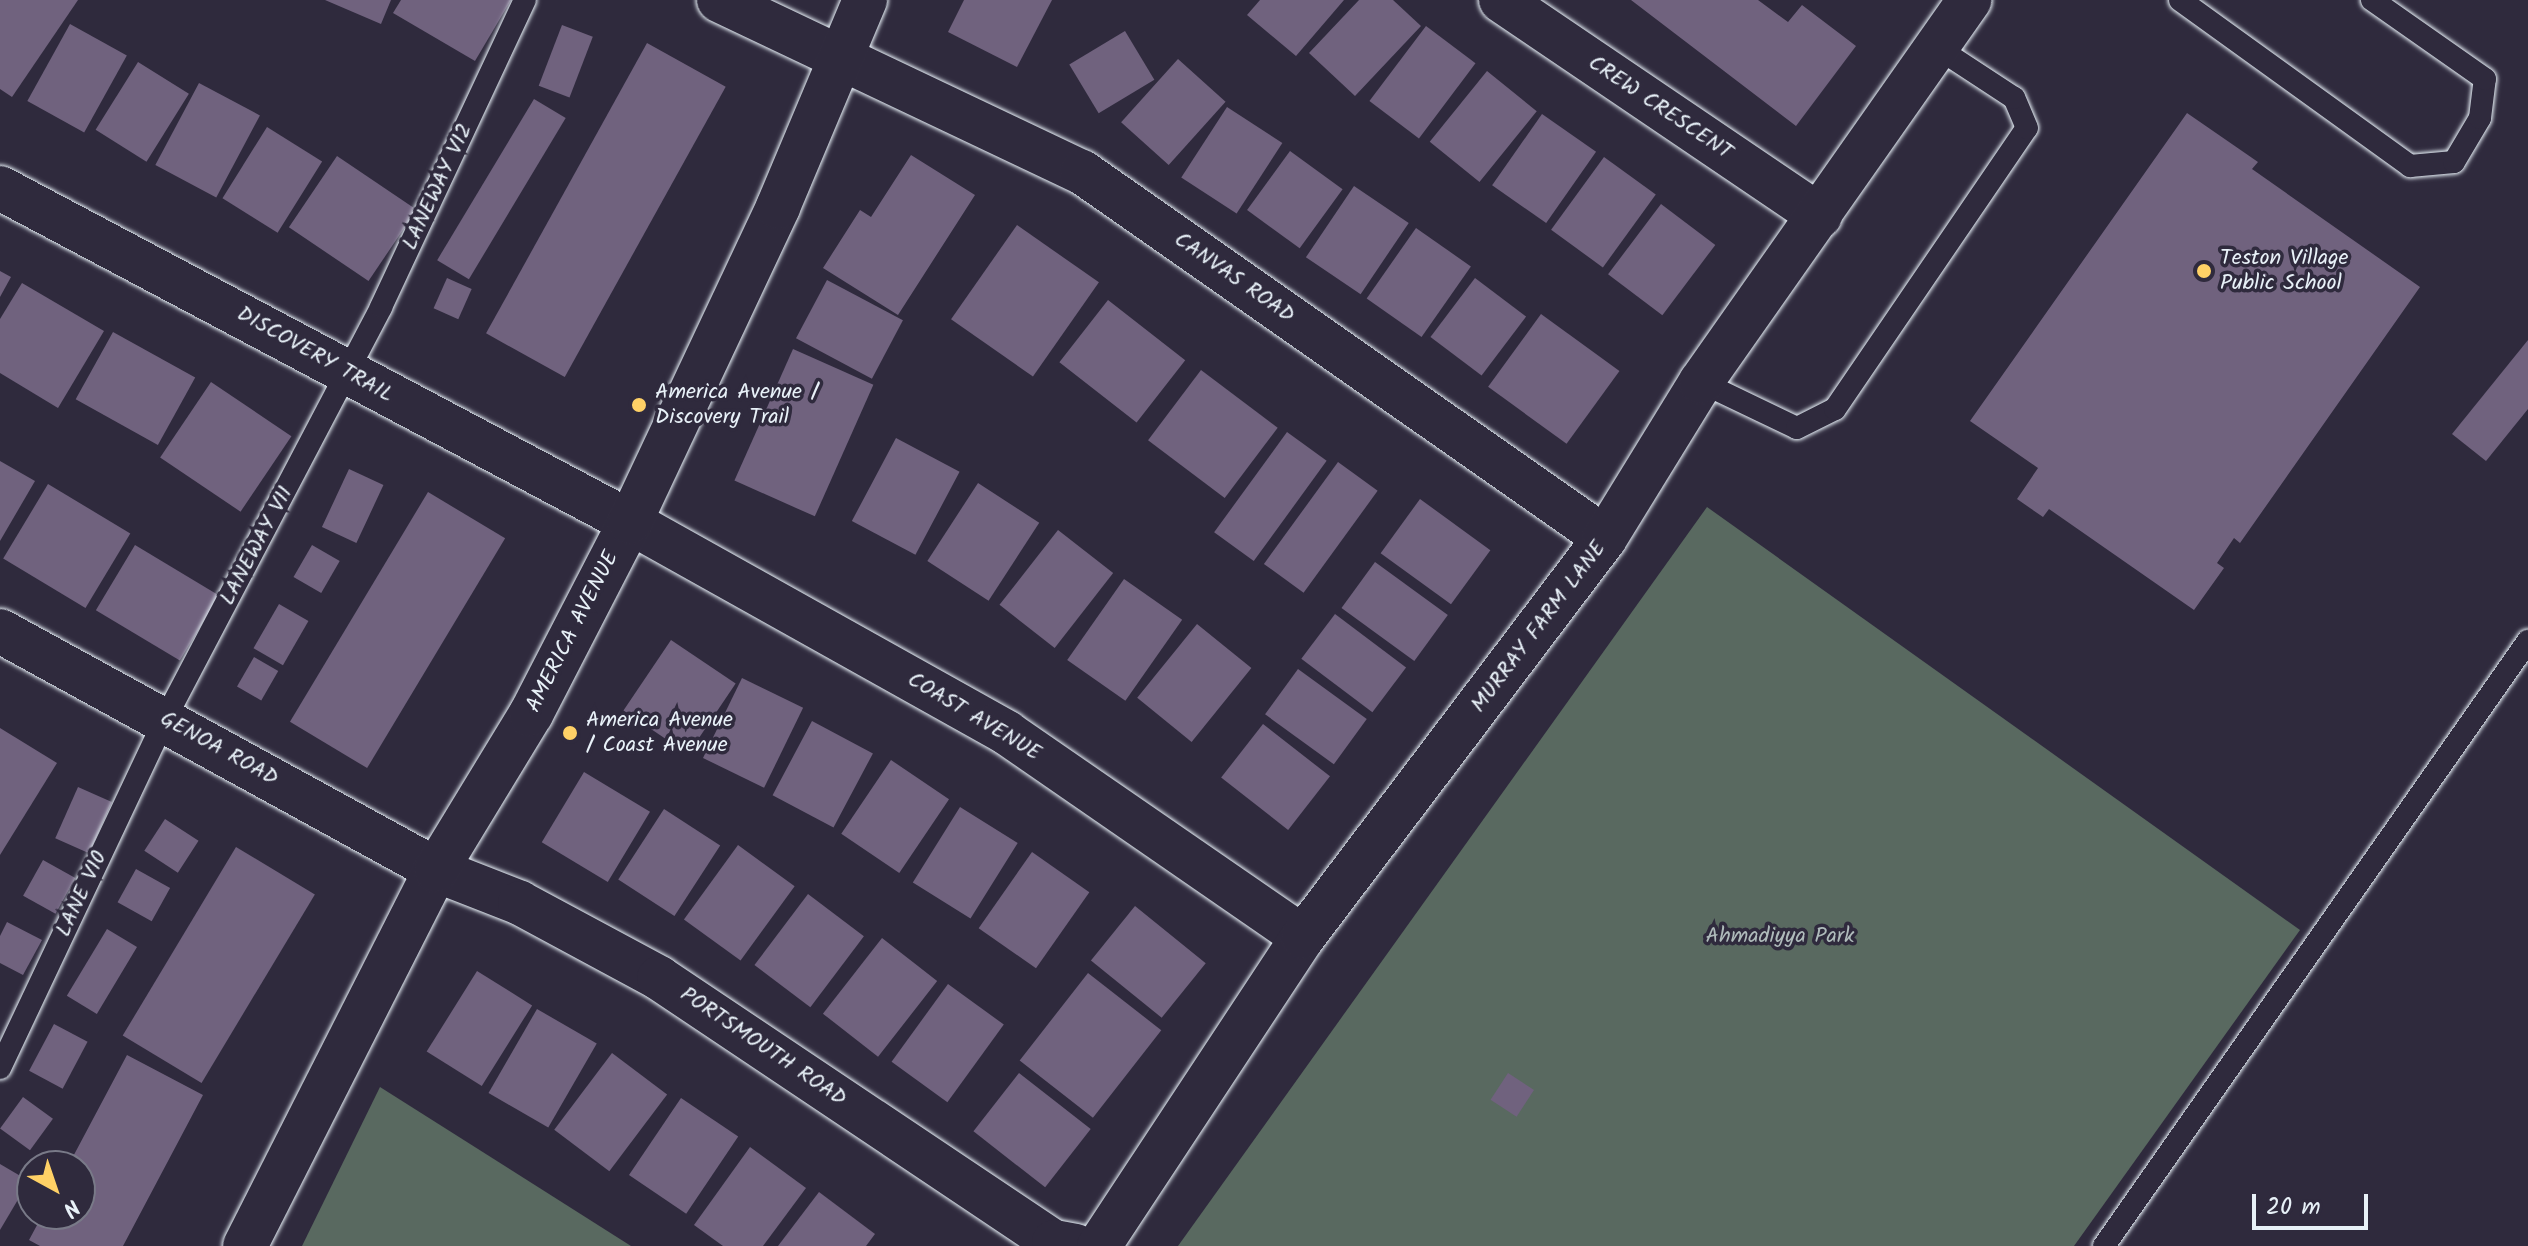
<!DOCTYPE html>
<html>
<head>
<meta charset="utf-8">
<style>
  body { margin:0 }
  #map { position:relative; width:2528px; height:1246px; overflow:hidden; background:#2f2a3d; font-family:Kalam,sans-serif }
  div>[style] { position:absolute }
  .green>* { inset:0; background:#596960 }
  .building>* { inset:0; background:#70627e; transform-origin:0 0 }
  .roads { filter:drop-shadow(0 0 2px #e8f1f8) drop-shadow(0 0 2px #e8f1f8) }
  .lane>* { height:22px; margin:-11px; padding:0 11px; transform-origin:11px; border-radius:11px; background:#2f2a3d }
  .street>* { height:44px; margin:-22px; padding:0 22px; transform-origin:22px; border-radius:22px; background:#2f2a3d }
  .secondary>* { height:44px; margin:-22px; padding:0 22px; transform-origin:22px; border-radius:22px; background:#2f2a3d }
  .dots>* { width:22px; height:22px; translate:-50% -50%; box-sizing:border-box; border:4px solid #2f2a3d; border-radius:50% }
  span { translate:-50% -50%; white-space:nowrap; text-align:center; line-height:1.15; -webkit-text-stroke:7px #2f2a3d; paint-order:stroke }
  .street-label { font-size:22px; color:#e8f1f8 }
  .poi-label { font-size:22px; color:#e8f1f8 }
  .left { translate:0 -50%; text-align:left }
  .park-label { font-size:22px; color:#afbbbb }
  .north { position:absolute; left:16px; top:1150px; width:80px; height:80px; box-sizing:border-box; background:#2f2a3d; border:2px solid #797a88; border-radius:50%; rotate:140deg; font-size:22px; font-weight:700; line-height:32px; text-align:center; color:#e8f1f8 }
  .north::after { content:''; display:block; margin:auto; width:28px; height:36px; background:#ffd166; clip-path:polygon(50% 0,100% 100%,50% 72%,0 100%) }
  .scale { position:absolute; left:2252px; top:1194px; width:116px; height:36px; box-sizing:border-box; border:4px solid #e8f1f8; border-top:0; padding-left:10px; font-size:24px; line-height:28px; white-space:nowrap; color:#e8f1f8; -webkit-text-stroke:6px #2f2a3d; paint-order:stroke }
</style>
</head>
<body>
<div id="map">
  <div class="green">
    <i style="clip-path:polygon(1707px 507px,2300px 930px,2074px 1246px,1178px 1246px)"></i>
    <i style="clip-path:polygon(380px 1087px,631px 1246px,302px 1246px)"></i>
  </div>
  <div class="building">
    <i style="clip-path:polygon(0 0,78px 0,12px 97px,0 89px)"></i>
    <i style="clip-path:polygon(325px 0,391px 0,381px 24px)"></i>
    <i style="clip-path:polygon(401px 0,511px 0,475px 61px,393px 13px)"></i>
    <i style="clip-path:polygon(964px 0,1052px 0,1017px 67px,948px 32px)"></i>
    <i style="clip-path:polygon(1260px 0,1344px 0,1296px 56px,1247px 15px)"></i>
    <i style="clip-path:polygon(1359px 0,1393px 0,1421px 26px,1355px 96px,1309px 53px)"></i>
    <i style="clip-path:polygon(1631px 0,1758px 0,1788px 22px,1802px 5px,1856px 46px,1796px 126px)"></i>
    <i style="left:70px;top:24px;width:65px;height:88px;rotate:29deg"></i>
    <i style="left:562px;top:25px;width:33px;height:65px;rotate:21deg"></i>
    <i style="left:1426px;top:26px;width:62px;height:94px;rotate:37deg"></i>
    <i style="left:1125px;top:31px;width:57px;height:65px;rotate:59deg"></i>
    <i style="left:647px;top:43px;width:90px;height:332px;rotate:29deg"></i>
    <i style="left:1178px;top:59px;width:64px;height:85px;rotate:42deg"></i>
    <i style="left:138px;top:62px;width:60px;height:80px;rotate:32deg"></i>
    <i style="left:1487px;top:71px;width:64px;height:91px;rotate:39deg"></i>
    <i style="left:199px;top:83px;width:69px;height:93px;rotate:28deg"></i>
    <i style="left:534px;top:99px;width:37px;height:188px;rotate:31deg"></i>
    <i style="left:1227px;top:107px;width:66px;height:84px;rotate:33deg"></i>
    <i style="clip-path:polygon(2187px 113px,2258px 162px,2252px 169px,2420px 287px,2240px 543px,2234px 538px,2217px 563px,2224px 568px,2194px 610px,2049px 509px,2043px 517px,2017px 499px,2038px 468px,1970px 421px)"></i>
    <i style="left:1542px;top:114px;width:66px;height:87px;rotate:35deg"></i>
    <i style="left:267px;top:127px;width:65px;height:84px;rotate:32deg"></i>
    <i style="left:1290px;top:151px;width:65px;height:73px;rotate:36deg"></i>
    <i style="clip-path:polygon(911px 155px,975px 195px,898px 315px,823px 268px,860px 210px,871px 217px)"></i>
    <i style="left:337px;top:156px;width:96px;height:86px;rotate:34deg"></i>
    <i style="left:1604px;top:157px;width:64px;height:90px;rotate:36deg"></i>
    <i style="left:1354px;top:186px;width:66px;height:86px;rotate:34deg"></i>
    <i style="left:1661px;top:204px;width:68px;height:88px;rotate:37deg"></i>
    <i style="left:1017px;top:225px;width:100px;height:115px;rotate:35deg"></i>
    <i style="left:1416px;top:228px;width:67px;height:86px;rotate:35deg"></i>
    <i style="clip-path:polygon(0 271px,11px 277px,0 297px)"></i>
    <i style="left:447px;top:278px;width:27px;height:33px;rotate:24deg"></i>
    <i style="left:1475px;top:278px;width:64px;height:74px;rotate:37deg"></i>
    <i style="left:827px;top:280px;width:86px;height:66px;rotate:28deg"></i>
    <i style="clip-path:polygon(22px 283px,104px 331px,58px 408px,0 373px,0 319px)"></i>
    <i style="left:1108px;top:300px;width:98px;height:79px;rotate:38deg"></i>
    <i style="left:1541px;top:314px;width:97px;height:90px;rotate:36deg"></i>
    <i style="left:113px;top:332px;width:94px;height:77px;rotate:29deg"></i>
    <i style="clip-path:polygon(2528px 340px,2528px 409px,2486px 461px,2452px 434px)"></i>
    <i style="left:793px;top:349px;width:88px;height:144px;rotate:24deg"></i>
    <i style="left:1201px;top:370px;width:96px;height:88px;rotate:37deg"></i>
    <i style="left:211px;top:382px;width:97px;height:91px;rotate:34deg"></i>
    <i style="left:1287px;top:432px;width:49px;height:124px;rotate:36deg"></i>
    <i style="left:896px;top:438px;width:72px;height:94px;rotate:28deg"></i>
    <i style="clip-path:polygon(0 461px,35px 481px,0 541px)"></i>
    <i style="left:1338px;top:462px;width:49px;height:126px;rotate:36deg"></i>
    <i style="left:349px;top:469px;width:38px;height:64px;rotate:25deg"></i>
    <i style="left:978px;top:483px;width:73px;height:93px;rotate:33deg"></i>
    <i style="left:48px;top:484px;width:96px;height:87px;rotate:31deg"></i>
    <i style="left:428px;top:492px;width:90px;height:268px;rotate:31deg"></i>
    <i style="left:1420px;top:499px;width:87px;height:67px;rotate:36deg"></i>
    <i style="left:1058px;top:530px;width:70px;height:95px;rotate:38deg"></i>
    <i style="left:135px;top:545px;width:98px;height:76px;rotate:31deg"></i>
    <i style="left:312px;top:545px;width:32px;height:37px;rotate:30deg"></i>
    <i style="left:1375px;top:562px;width:90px;height:57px;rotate:36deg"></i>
    <i style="left:1124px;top:579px;width:71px;height:99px;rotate:35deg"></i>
    <i style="left:279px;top:604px;width:34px;height:51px;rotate:30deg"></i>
    <i style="left:1335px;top:614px;width:89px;height:56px;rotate:37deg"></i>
    <i style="left:1197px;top:624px;width:70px;height:95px;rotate:39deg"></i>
    <i style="left:671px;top:640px;width:78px;height:85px;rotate:34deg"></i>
    <i style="left:254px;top:657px;width:28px;height:34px;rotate:30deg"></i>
    <i style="left:1298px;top:669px;width:85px;height:56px;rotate:36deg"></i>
    <i style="left:742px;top:678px;width:68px;height:89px;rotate:26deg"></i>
    <i style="left:812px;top:721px;width:69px;height:84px;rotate:28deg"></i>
    <i style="left:1263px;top:724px;width:85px;height:68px;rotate:38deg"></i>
    <i style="clip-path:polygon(0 728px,57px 763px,0 855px)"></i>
    <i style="left:891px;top:760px;width:70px;height:89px;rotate:34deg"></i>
    <i style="left:584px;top:772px;width:77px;height:82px;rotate:31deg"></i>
    <i style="left:78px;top:787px;width:37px;height:56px;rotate:24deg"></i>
    <i style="left:960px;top:807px;width:68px;height:89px;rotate:32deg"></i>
    <i style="left:664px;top:809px;width:67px;height:84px;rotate:33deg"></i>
    <i style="left:165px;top:819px;width:40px;height:38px;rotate:33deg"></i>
    <i style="left:738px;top:845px;width:70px;height:92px;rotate:36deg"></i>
    <i style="left:236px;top:847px;width:92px;height:220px;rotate:31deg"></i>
    <i style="left:1032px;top:852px;width:70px;height:93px;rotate:35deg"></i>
    <i style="left:43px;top:860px;width:37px;height:41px;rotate:29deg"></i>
    <i style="left:136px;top:869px;width:39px;height:38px;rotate:29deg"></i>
    <i style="left:808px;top:894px;width:70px;height:89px;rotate:37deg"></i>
    <i style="left:1135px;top:906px;width:91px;height:70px;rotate:39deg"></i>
    <i style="clip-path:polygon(7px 922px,42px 940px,23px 975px,0 963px,0 936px)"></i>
    <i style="left:107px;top:929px;width:35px;height:78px;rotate:31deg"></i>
    <i style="left:882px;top:938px;width:70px;height:96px;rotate:38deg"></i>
    <i style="left:477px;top:971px;width:65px;height:95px;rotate:32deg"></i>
    <i style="left:1088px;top:973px;width:93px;height:111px;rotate:38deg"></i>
    <i style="left:948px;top:984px;width:69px;height:96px;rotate:36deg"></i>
    <i style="left:537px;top:1009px;width:69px;height:97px;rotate:30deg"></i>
    <i style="left:54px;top:1024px;width:38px;height:53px;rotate:28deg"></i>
    <i style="left:612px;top:1053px;width:69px;height:96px;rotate:37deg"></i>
    <i style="clip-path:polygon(127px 1055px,203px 1095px,123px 1246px,40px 1246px,29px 1240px,43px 1214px,80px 1214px,80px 1166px,68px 1166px)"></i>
    <i style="left:1019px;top:1073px;width:91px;height:74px;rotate:38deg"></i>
    <i style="left:1508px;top:1073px;width:31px;height:32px;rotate:33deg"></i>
    <i style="left:23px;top:1097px;width:37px;height:39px;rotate:36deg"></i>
    <i style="left:681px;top:1098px;width:69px;height:93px;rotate:34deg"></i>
    <i style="clip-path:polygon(750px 1147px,806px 1188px,763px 1246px,723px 1246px,694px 1225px)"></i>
    <i style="clip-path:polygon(0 1164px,29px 1181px,0 1230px)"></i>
    <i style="clip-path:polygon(819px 1192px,875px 1234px,866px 1246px,778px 1246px)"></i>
  </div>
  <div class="roads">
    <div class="lane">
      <i style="left:2180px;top:0;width:284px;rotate:35.8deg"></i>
      <i style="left:2410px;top:166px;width:44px;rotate:-5.2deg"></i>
      <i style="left:2454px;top:162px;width:51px;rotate:-59.4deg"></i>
      <i style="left:2480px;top:118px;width:39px;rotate:-83deg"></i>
      <i style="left:2485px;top:79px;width:138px;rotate:-145deg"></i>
      <i style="left:1701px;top:382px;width:106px;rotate:25.6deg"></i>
      <i style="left:1797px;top:428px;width:42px;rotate:-26.6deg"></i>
      <i style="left:1835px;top:409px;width:340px;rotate:-55.7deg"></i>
      <i style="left:2027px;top:128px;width:33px;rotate:-113deg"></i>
      <i style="left:2014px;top:98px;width:93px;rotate:-146.8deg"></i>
      <i style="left:0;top:1068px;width:386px;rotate:-64.7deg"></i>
      <i style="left:165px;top:719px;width:465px;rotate:-62.3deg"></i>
      <i style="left:381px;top:307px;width:339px;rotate:-64.9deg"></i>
      <i style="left:2104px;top:1246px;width:739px;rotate:-54.98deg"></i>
    </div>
    <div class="street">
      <i style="left:719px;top:0;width:402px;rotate:25.4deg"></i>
      <i style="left:1082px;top:172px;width:638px;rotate:34.98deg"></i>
      <i style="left:1501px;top:0;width:385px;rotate:34.1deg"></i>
      <i style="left:0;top:188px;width:713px;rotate:27.93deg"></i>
      <i style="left:630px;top:522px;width:432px;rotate:29.2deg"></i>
      <i style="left:1007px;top:733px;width:359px;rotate:34.6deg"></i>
      <i style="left:0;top:631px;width:497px;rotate:28.7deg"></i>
      <i style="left:436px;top:870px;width:90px;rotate:21.4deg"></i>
      <i style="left:520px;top:903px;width:158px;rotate:28.3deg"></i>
      <i style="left:659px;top:978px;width:475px;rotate:33.8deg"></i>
      <i style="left:1054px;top:1242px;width:22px;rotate:10deg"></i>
      <i style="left:1099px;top:1246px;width:370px;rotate:-56.6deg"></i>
      <i style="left:1303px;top:937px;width:500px;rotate:-52.88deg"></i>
      <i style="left:1605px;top:538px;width:183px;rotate:-58.4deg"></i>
      <i style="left:1701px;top:382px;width:467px;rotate:-54.9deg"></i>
    </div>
    <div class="secondary">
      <i style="left:245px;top:1246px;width:422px;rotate:-63.1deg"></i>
      <i style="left:436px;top:870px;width:183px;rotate:-58.7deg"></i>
      <i style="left:531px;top:714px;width:216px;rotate:-62.7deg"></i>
      <i style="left:630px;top:522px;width:348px;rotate:-64.8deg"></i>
      <i style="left:778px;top:207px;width:225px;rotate:-67.2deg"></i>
    </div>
  </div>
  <div class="dots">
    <i style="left:2204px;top:271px;background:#ffd166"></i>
    <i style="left:639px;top:405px;background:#ffd166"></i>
    <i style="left:570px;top:733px;background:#ffd166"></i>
  </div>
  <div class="street-label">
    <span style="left:1660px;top:108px;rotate:34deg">CREW CRESCENT</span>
    <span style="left:438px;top:187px;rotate:-65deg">LANEWAY V12</span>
    <span style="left:1234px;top:278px;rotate:35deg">CANVAS ROAD</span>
    <span style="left:315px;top:355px;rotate:29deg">DISCOVERY TRAIL</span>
    <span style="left:257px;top:546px;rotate:-62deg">LANEWAY V11</span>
    <span style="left:1539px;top:627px;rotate:-53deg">MURRAY FARM LANE</span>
    <span style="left:573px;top:632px;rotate:-63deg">AMERICA AVENUE</span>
    <span style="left:974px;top:717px;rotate:31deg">COAST AVENUE</span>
    <span style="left:219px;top:749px;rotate:29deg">GENOA ROAD</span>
    <span style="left:82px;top:894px;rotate:-65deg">LANE V10</span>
    <span style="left:763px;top:1047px;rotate:34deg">PORTSMOUTH ROAD</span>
  </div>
  <div class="poi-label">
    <span class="left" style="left:2220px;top:271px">Teston Village<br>Public School</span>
    <span class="left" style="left:655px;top:405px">America Avenue /<br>Discovery Trail</span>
    <span class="left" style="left:586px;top:733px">America Avenue<br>/ Coast Avenue</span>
  </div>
  <div class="park-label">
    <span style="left:1780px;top:937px">Ahmadiyya Park</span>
  </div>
  <div class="north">N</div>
  <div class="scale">20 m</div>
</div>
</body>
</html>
